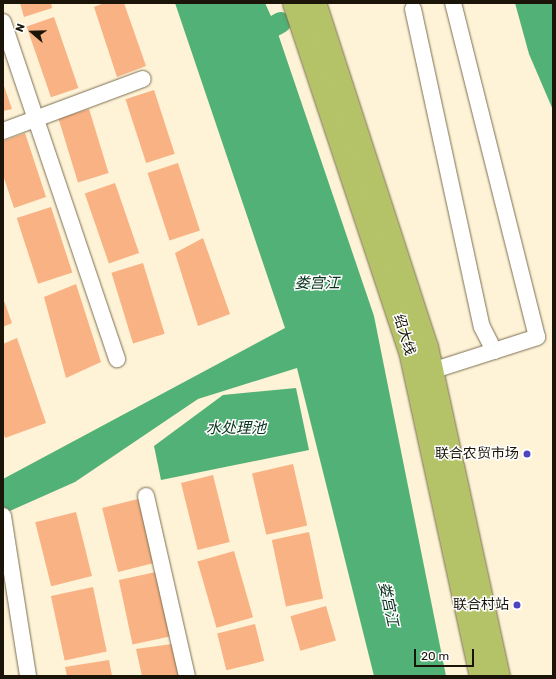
<!DOCTYPE html>
<html>
<head>
<meta charset="utf-8">
<style>
  body { margin:0 }
  #map { position:relative; width:556px; height:679px; overflow:hidden; background:#fef2d7; font-family:Rubik,"Noto Sans SC",sans-serif }
  div>[style] { position:absolute }
  .water>* { inset:0; background:#51b176 }
  .canal>* { height:21px; margin:-10.5px; padding:0 10.5px; transform-origin:10.5px; border-radius:10.5px; background:#51b176 }
  .building>* { inset:0; background:#f8b284; transform-origin:0 0 }
  .roads { filter:drop-shadow(0 0 1px #7c6f50) drop-shadow(0 0 1px #7c6f50) }
  .minor>* { height:16px; margin:-8px; padding:0 8px; transform-origin:8px; border-radius:8px; background:#fff }
  .primary>* { height:22px; margin:-11px; padding:0 11px; transform-origin:11px; border-radius:11px; background:#b4c368 }
  .dots>* { width:11px; height:11px; translate:-50% -50%; box-sizing:border-box; border:2px solid #fff; border-radius:50% }
  span { translate:-50% -50%; white-space:nowrap; text-align:center; line-height:1.15; -webkit-text-stroke:3px #fff; paint-order:stroke }
  .street-label { font-size:14px; color:#1a1508 }
  .poi-label { font-size:14px; color:#1a1508 }
  .right { translate:-100% -50%; text-align:right }
  .water-label { font-size:15px; color:#08321b; font-style:italic }
  .frame { position:absolute; inset:0; border:4px solid #1a1508; pointer-events:none }
  .north { position:absolute; left:12px; top:12px; width:40px; height:40px; -webkit-text-stroke:3px #fff; paint-order:stroke; rotate:290deg; font-size:11px; font-weight:700; line-height:16px; text-align:center; color:#1a1508 }
  .north::after { content:''; display:block; margin:auto; width:14px; height:18px; background:#1a1508; clip-path:polygon(50% 0,100% 100%,50% 72%,0 100%) }
  .scale { position:absolute; left:414px; top:649px; width:60px; height:18px; box-sizing:border-box; border:2px solid #1a1508; border-top:0; padding-left:5px; font-size:12px; line-height:14px; white-space:nowrap; color:#1a1508; -webkit-text-stroke:3px #fff; paint-order:stroke }
</style>
</head>
<body>
<div id="map">
  <div class="water">
    <i style="clip-path:polygon(175px 3px,265px 3px,275px 25px,374px 316px,446px 676px,374px 676px,297px 368px,198px 399px,75px 482px,3px 514px,3px 479px,285px 328px)"></i>
    <i style="clip-path:polygon(515px 3px,553px 3px,553px 110px,529px 54px)"></i>
    <i style="clip-path:polygon(296px 388px,309px 450px,161px 480px,154px 446px,223px 395px)"></i>
  </div>
  <div class="canal">
    <i style="left:275px;top:25px;width:6px;rotate:-31deg"></i>
  </div>
  <div class="building">
    <i style="clip-path:polygon(20px 3px,51px 3px,52px 8px,24px 17px)"></i>
    <i style="clip-path:polygon(104px 3px,124px 3px,146px 66px,117px 77px,94px 7px)"></i>
    <i style="left:54px;top:17px;width:75px;height:29px;rotate:71deg"></i>
    <i style="clip-path:polygon(3px 83px,12px 109px,3px 111px)"></i>
    <i style="left:154px;top:90px;width:67px;height:30px;rotate:72deg"></i>
    <i style="left:89px;top:109px;width:67px;height:32px;rotate:73deg"></i>
    <i style="clip-path:polygon(25px 133px,46px 197px,14px 208px,3px 175px,3px 141px)"></i>
    <i style="left:178px;top:163px;width:71px;height:32px;rotate:72deg"></i>
    <i style="left:115px;top:183px;width:74px;height:32px;rotate:71deg"></i>
    <i style="left:51px;top:207px;width:69px;height:36px;rotate:72deg"></i>
    <i style="clip-path:polygon(203px 238px,230px 314px,198px 326px,175px 253px)"></i>
    <i style="left:143px;top:263px;width:74px;height:33px;rotate:73deg"></i>
    <i style="clip-path:polygon(76px 284px,101px 362px,66px 378px,44px 297px)"></i>
    <i style="clip-path:polygon(3px 298px,12px 323px,3px 327px)"></i>
    <i style="clip-path:polygon(17px 338px,46px 423px,5px 438px,3px 432px,3px 344px)"></i>
    <i style="left:293px;top:464px;width:63px;height:42px;rotate:77deg"></i>
    <i style="left:213px;top:475px;width:69px;height:33px;rotate:76deg"></i>
    <i style="left:138px;top:499px;width:66px;height:37px;rotate:76deg"></i>
    <i style="left:76px;top:512px;width:66px;height:42px;rotate:76deg"></i>
    <i style="left:309px;top:532px;width:68px;height:38px;rotate:78deg"></i>
    <i style="left:234px;top:551px;width:69px;height:38px;rotate:74deg"></i>
    <i style="left:156px;top:572px;width:66px;height:38px;rotate:78deg"></i>
    <i style="left:93px;top:587px;width:66px;height:43px;rotate:78deg"></i>
    <i style="left:326px;top:606px;width:36px;height:37px;rotate:74deg"></i>
    <i style="left:255px;top:624px;width:38px;height:39px;rotate:76deg"></i>
    <i style="clip-path:polygon(172px 644px,179px 676px,142px 676px,136px 649px)"></i>
    <i style="clip-path:polygon(109px 660px,112px 676px,67px 676px,65px 667px)"></i>
  </div>
  <div class="roads">
    <div class="minor">
      <i style="left:413px;top:9px;width:325px;rotate:77.8deg"></i>
      <i style="left:482px;top:327px;width:27px;rotate:63deg"></i>
      <i style="left:3px;top:22px;width:356px;rotate:71.3deg"></i>
      <i style="left:3px;top:131px;width:149px;rotate:-20.4deg"></i>
      <i style="left:422px;top:374px;width:121px;rotate:-17.8deg"></i>
      <i style="left:537px;top:337px;width:344px;rotate:-104.1deg"></i>
      <i style="left:146px;top:496px;width:185px;rotate:77.2deg"></i>
      <i style="left:3px;top:516px;width:162px;rotate:81.1deg"></i>
    </div>
    <div class="primary">
      <i style="left:294px;top:3px;width:367px;rotate:71.6deg"></i>
      <i style="left:410px;top:351px;width:333px;rotate:77.7deg"></i>
      <i style="left:315px;top:3px;width:362px;rotate:72deg"></i>
      <i style="left:427px;top:347px;width:337px;rotate:77.7deg"></i>
    </div>
  </div>
  <div class="dots">
    <i style="left:527px;top:454px;background:#4e44bb"></i>
    <i style="left:517px;top:605px;background:#4e44bb"></i>
  </div>
  <div class="street-label">
    <span style="left:404px;top:335px;rotate:73deg">绍大线</span>
  </div>
  <div class="poi-label">
    <span class="right" style="left:519px;top:454px">联合农贸市场</span>
    <span class="right" style="left:509px;top:605px">联合村站</span>
  </div>
  <div class="water-label">
    <span style="left:317px;top:284px">娄宫江</span>
    <span style="left:236px;top:429px">水处理池</span>
    <span style="left:388px;top:604px;rotate:78deg">娄宫江</span>
  </div>
  <div class="frame"></div>
  <div class="north">N</div>
  <div class="scale">20 m</div>
</div>
</body>
</html>
